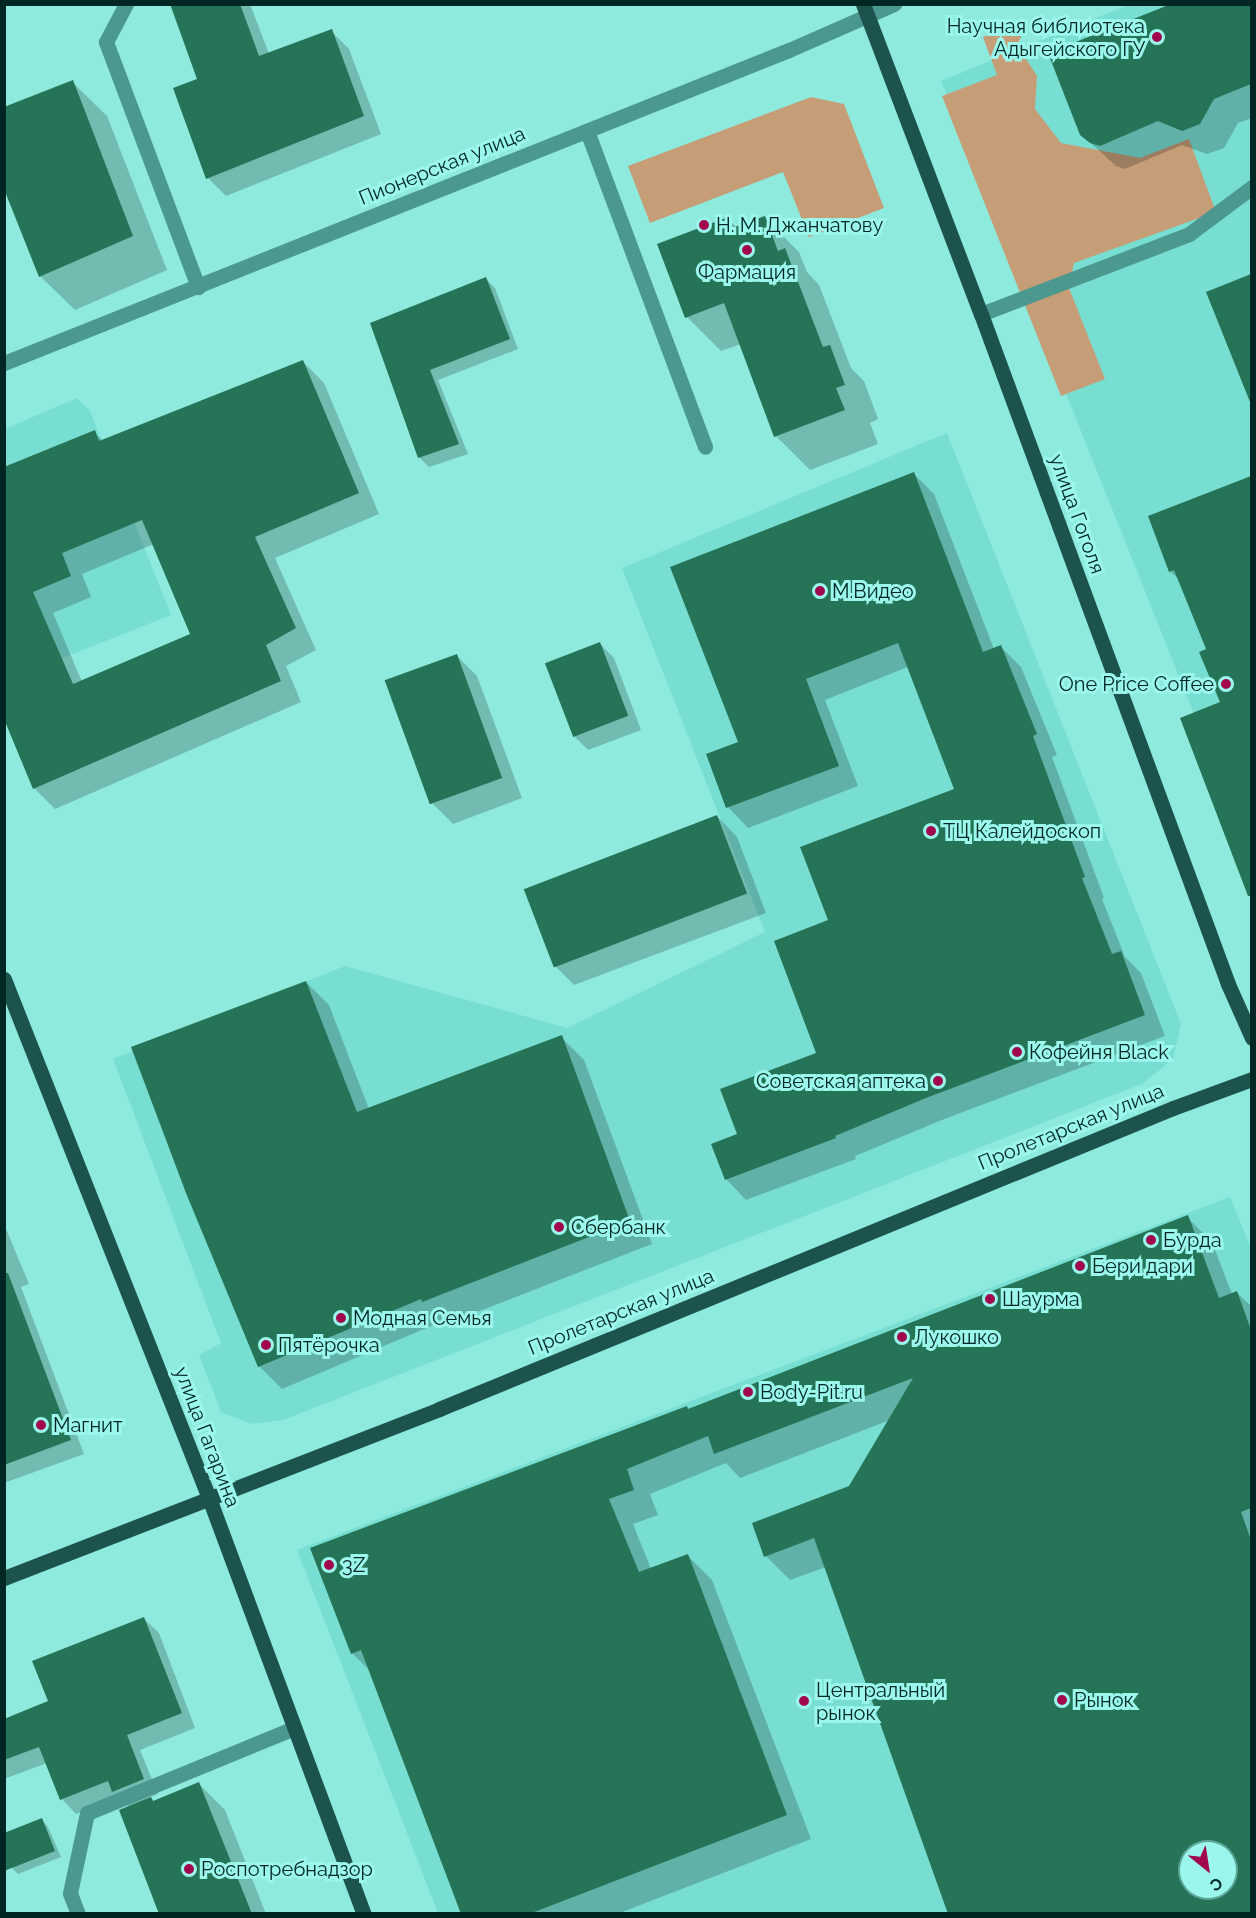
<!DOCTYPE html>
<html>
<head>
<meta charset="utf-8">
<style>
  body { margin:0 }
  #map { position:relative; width:1256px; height:1918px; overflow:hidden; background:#8eeadd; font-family:Raleway,sans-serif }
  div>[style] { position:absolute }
  .built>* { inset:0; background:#78ded1 }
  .green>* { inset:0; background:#c59d77 }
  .shadow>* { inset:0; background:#0003 }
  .building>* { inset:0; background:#257457; transform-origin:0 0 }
  .minor>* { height:15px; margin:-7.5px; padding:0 7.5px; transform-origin:7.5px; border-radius:7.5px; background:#4b988e }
  .major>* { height:15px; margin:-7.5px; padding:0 7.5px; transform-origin:7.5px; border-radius:7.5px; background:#1c544d }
  .dots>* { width:16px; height:16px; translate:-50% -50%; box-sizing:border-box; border:3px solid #9bf7eb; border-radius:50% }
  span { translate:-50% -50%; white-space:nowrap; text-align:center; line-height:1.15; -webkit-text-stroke:6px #9bf7eb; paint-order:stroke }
  .poi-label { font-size:20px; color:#002723 }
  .right { translate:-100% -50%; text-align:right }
  .left { translate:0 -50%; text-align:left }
  .street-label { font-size:20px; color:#002723 }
  .frame { position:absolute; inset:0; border:6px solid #002723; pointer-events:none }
  .north { position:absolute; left:1178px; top:1840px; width:60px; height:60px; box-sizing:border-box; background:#9bf7eb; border:2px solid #5da49b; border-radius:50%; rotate:150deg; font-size:16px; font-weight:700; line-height:24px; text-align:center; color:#002723 }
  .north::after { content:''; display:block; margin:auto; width:21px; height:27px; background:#a1084b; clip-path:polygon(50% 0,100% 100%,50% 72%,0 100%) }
</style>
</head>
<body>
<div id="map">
  <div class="built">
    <i style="clip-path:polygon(1128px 5px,1251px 5px,1251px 856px,941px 81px)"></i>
    <i style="clip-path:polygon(77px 398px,90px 411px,171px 615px,5px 681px,5px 429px)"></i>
    <i style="clip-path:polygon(947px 433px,1181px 1024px,1173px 1059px,1142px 1084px,283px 1420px,252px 1424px,221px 1412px,199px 1355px,221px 1343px,113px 1059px,345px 966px,567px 1028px,765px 932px,622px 568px)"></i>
    <i style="clip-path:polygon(evenodd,1230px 1197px,1252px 1250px,1251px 1913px,438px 1913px,297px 1550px,1230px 1197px,1190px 1852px,1226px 1852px,1226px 1888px,1190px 1888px,1190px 1852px)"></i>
  </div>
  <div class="green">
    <i style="clip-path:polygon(1019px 23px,1022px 35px,1017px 45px,1037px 76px,1035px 109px,1061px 143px,1140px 158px,1189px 139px,1216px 212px,1074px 263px,1069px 288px,1105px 379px,1061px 396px,942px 96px,997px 75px,983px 37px)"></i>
    <i style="clip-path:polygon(811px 97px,844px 104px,884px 208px,809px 237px,783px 172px,650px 223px,628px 166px)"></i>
  </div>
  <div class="shadow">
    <i style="clip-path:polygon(171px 4px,250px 4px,269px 54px,331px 31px,349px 49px,381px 134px,226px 196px,208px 178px,199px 80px)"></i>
    <i style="clip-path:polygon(1175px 4px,1252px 4px,1252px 118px,1238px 123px,1224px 148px,1207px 154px,1182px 145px,1125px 169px,1116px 166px,1081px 134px)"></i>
    <i style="clip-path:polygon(72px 82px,107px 116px,167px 270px,75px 310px,40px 276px)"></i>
    <i style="clip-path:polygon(727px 218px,737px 228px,765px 218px,799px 252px,807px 272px,819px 285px,851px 368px,864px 381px,878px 419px,870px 423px,878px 444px,810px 470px,776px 436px,741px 344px,721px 351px,687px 317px)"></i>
    <i style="clip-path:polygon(1249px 276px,1252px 279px,1252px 403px,1208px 293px)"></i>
    <i style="clip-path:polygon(486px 279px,495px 288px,518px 349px,438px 380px,468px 454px,429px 467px,420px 458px,372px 324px)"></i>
    <i style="clip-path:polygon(evenodd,303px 362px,324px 383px,379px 514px,275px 558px,316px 650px,286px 666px,301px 702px,55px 809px,34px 788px,4px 468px,94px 432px,103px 441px,303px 362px,154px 544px,192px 635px,82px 682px,53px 613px,91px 597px,82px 574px,154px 544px)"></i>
    <i style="clip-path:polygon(914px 474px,934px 494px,994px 649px,1001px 647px,1021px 667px,1057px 755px,1052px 757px,1104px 898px,1102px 899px,1125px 957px,1141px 973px,1165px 1036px,947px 1118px,855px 1156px,856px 1159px,746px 1200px,726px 1179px,739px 1135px,818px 1054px,830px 921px,956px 790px,908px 667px,825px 700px,858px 786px,748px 828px,728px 807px,708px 755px,739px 743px)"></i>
    <i style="clip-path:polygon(1248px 479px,1252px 482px,1252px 866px,1231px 846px,1222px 703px,1208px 650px,1181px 582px,1170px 571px)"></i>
    <i style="clip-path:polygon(600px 644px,614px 658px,641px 730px,588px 750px,574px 736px)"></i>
    <i style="clip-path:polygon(456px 655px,477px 676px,522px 798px,453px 824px,433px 804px)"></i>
    <i style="clip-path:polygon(717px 816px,737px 837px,766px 913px,574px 985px,554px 965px)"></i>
    <i style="clip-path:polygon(306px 982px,329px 1005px,369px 1109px,561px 1037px,584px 1060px,652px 1244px,446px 1324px,443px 1321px,282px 1389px,259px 1366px)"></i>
    <i style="clip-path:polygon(evenodd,1187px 1217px,1212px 1242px,1232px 1294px,1237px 1293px,1252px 1307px,1252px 1914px,949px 1914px,826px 1567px,790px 1580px,766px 1556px,850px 1488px,890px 1420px,740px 1478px,726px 1463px,650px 1494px,658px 1515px,633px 1524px,651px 1569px,687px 1555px,712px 1580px,811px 1839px,617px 1914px,463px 1914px,371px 1672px,352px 1653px,312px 1549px,689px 1410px,1187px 1217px,1190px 1852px,1226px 1852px,1226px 1888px,1190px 1888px,1190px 1852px)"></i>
    <i style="clip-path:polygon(4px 1224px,29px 1284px,21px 1287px,84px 1454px,4px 1483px)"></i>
    <i style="clip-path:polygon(144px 1619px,159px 1633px,195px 1728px,140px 1750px,158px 1794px,150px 1797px,154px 1802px,199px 1784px,225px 1810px,266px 1914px,161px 1914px,130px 1808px,119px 1797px,76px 1814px,62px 1799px,47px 1763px,4px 1779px,4px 1720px,50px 1702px)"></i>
    <i style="clip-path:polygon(42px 1820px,48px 1827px,61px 1857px,18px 1874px,12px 1868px)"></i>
  </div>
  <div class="building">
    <i style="clip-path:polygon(170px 4px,240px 4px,259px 56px,332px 29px,364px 116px,206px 179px,173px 88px,197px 79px)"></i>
    <i style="clip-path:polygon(1171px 4px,1251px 4px,1251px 84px,1214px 99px,1200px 124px,1182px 131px,1158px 121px,1100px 146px,1090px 143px,1080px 135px,1048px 53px)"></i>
    <i style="clip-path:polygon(73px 80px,133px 236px,39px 277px,4px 189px,4px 107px)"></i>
    <i style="clip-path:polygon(765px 216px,778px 251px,785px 248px,823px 347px,830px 345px,845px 385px,836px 388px,845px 410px,774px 437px,724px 303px,685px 318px,657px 244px,728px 217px,732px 228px)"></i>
    <i style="clip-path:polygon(1251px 274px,1251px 402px,1250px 402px,1206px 292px)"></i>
    <i style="clip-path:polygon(486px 277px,510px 339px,430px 370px,459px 444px,418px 458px,370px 323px)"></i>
    <i style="clip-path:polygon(evenodd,303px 360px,359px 493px,255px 537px,296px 628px,266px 645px,281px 681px,33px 789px,4px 719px,4px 467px,95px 430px,99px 441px,303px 360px,142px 520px,190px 634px,73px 684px,33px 592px,71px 576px,62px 553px,142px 520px)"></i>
    <i style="clip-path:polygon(914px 472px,983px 652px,1001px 645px,1037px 734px,1033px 736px,1085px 877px,1082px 878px,1112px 954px,1121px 951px,1145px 1015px,926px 1098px,835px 1136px,836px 1138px,725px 1180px,711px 1144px,737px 1134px,720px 1089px,816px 1053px,774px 941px,828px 920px,800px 847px,954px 789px,898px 643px,806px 679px,839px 766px,726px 808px,706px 754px,738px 742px,670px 567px)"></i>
    <i style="clip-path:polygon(1251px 476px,1251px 896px,1248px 896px,1180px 718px,1220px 702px,1199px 652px,1206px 649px,1174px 570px,1169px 572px,1148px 516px)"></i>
    <i style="left:600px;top:642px;width:79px;height:59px;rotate:69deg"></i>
    <i style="left:457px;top:654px;width:132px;height:77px;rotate:70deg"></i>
    <i style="left:717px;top:815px;width:84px;height:207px;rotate:69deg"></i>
    <i style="clip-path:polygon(306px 981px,357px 1112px,562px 1035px,630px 1221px,422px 1302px,421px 1299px,258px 1367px,186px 1193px,131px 1047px)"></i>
    <i style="clip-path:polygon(evenodd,1188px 1215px,1219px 1298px,1237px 1291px,1251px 1330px,1251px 1508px,1241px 1512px,1251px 1540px,1251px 1914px,948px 1914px,814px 1538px,764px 1557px,752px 1523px,849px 1486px,913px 1378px,714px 1454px,708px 1436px,627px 1469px,634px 1490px,609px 1499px,639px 1572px,688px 1554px,787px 1815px,529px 1914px,461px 1914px,361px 1650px,351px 1654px,310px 1548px,687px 1406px,688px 1409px,1188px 1215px,1190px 1852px,1226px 1852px,1226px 1888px,1190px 1888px,1190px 1852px)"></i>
    <i style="clip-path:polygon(4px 1273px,8px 1273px,71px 1440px,4px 1465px)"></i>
    <i style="clip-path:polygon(144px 1617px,182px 1713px,127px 1735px,144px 1779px,112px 1792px,108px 1781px,60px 1800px,39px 1747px,4px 1760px,4px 1719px,48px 1701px,32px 1661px)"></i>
    <i style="clip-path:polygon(199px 1782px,252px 1914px,159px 1914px,119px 1810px,151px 1797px,153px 1801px)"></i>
    <i style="clip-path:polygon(42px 1818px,55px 1851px,4px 1871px,4px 1833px)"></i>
  </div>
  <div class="minor">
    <i style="left:126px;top:4px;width:43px;rotate:117.8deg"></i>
    <i style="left:106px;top:42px;width:262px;rotate:69.4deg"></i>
    <i style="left:587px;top:131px;width:337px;rotate:69.5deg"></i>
    <i style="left:981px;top:314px;width:223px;rotate:-21deg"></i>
    <i style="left:1189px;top:234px;width:79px;rotate:-36.7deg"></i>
    <i style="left:4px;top:363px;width:845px;rotate:-21.74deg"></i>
    <i style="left:789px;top:50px;width:115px;rotate:-23.7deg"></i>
    <i style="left:78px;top:1914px;width:22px;rotate:-111deg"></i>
    <i style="left:70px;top:1893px;width:82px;rotate:-78deg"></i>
    <i style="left:87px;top:1813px;width:224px;rotate:-22.3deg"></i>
  </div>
  <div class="major">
    <i style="left:863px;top:4px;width:332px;rotate:69.2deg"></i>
    <i style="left:981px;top:314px;width:714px;rotate:69.76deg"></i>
    <i style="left:1228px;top:984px;width:59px;rotate:66deg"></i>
    <i style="left:4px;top:979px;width:558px;rotate:68.45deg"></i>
    <i style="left:209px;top:1498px;width:444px;rotate:69.6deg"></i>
    <i style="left:4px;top:1578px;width:467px;rotate:-21.2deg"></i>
    <i style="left:439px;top:1409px;width:793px;rotate:-22.3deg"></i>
    <i style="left:1173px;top:1108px;width:84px;rotate:-20.2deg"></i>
  </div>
  <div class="dots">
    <i style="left:1157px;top:37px;background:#a1084b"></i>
    <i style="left:704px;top:225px;background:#a1084b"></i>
    <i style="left:747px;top:250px;background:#a1084b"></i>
    <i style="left:820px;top:591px;background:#a1084b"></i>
    <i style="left:1226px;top:684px;background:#a1084b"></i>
    <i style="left:931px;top:831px;background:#a1084b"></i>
    <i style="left:1017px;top:1052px;background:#a1084b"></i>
    <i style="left:938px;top:1081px;background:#a1084b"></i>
    <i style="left:559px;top:1227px;background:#a1084b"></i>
    <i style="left:1151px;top:1240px;background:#a1084b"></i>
    <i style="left:1080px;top:1266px;background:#a1084b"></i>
    <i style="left:990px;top:1299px;background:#a1084b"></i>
    <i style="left:341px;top:1318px;background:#a1084b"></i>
    <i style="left:902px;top:1337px;background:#a1084b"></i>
    <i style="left:266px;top:1345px;background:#a1084b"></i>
    <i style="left:748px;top:1392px;background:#a1084b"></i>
    <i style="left:41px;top:1425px;background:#a1084b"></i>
    <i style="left:329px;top:1565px;background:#a1084b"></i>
    <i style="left:1062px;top:1700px;background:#a1084b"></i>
    <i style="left:804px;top:1701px;background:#a1084b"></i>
    <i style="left:189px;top:1869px;background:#a1084b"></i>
  </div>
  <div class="poi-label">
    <span class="right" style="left:1145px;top:38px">Научная библиотека<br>Адыгейского ГУ</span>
    <span class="left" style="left:716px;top:225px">Н. М. Джанчатову</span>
    <span style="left:747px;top:272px">Фармация</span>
    <span class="left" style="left:832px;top:591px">М.Видео</span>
    <span class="right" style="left:1214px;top:684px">One Price Coffee</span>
    <span class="left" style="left:943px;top:831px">ТЦ Калейдоскоп</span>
    <span class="left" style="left:1029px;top:1052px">Кофейня Black</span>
    <span class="right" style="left:926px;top:1081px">Советская аптека</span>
    <span class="left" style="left:571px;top:1227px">Сбербанк</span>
    <span class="left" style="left:1163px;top:1240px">Бурда</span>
    <span class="left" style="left:1092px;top:1266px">Бери дари</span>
    <span class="left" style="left:1002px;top:1299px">Шаурма</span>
    <span class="left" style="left:353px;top:1318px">Модная Семья</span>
    <span class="left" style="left:914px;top:1337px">Лукошко</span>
    <span class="left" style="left:278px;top:1345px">Пятёрочка</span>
    <span class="left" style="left:760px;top:1392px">Body-Pit.ru</span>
    <span class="left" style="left:53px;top:1425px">Магнит</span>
    <span class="left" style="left:342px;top:1565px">3Z</span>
    <span class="left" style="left:816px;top:1702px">Центральный<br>рынок</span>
    <span class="left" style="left:1074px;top:1700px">Рынок</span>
    <span class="left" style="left:201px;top:1869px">Роспотребнадзор</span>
  </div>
  <div class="street-label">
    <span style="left:442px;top:166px;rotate:-22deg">Пионерская улица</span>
    <span style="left:1077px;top:514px;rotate:70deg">улица Гоголя</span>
    <span style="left:1071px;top:1127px;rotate:-22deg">Пролетарская улица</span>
    <span style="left:621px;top:1312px;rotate:-22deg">Пролетарская улица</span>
    <span style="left:207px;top:1437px;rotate:69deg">улица Гагарина</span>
  </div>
  <div class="frame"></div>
  <div class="north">С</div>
</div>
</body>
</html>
